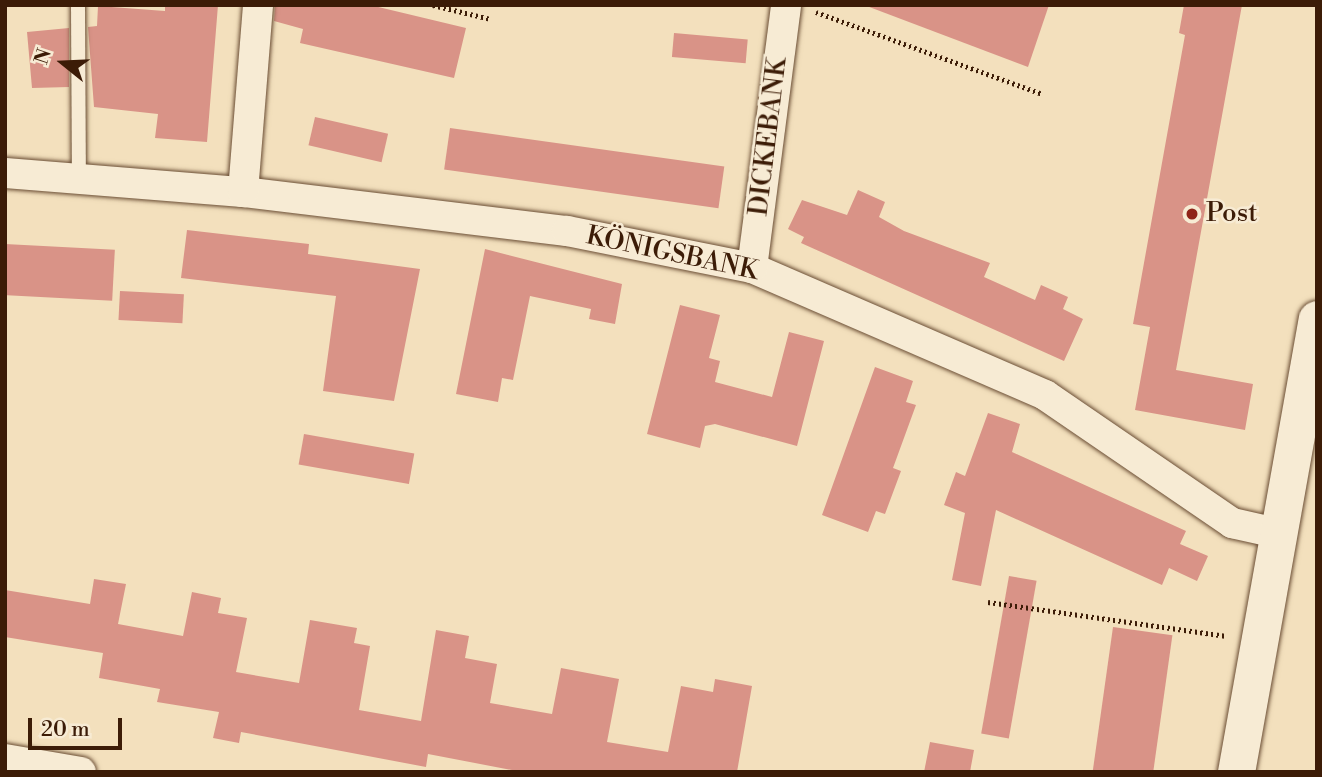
<!DOCTYPE html>
<html>
<head>
<meta charset="utf-8">
<style>
  body { margin:0 }
  #map { position:relative; width:1322px; height:777px; overflow:hidden; background:#f3e0bd; font-family:"Libre Bodoni",serif }
  div>[style] { position:absolute }
  .building>* { inset:0; background:#d99387; transform-origin:0 0 }
  .path>* { height:4.5px; margin-top:-2.25px; transform-origin:0; background:repeating-linear-gradient(90deg,#3c1c07 0 2px,transparent 0 5.5px) }
  .roads { filter:drop-shadow(0 0 2px #6a4d34) drop-shadow(0 0 2px #6a4d34) }
  .service>* { height:14px; margin:-7px; padding:0 7px; transform-origin:7px; border-radius:7px; background:#f7ebd4 }
  .minor>* { height:30px; margin:-15px; padding:0 15px; transform-origin:15px; border-radius:15px; background:#f7ebd4 }
  .tertiary>* { height:37px; margin:-18.5px; padding:0 18.5px; transform-origin:18.5px; border-radius:18.5px; background:#f7ebd4 }
  .dots>* { width:19px; height:19px; translate:-50% -50%; box-sizing:border-box; border:4px solid #f7ebd4; border-radius:50% }
  span { translate:-50% -50%; white-space:nowrap; text-align:center; line-height:1.15; -webkit-text-stroke:5px #f7ebd4; paint-order:stroke }
  .street-label { font-size:26px; color:#3c1c07 }
  .poi-label { font-size:26px; color:#3c1c07 }
  .left { translate:0 -50%; text-align:left }
  .frame { position:absolute; inset:0; border:7px solid #3c1c07; pointer-events:none }
  .north { position:absolute; left:28px; top:28px; width:70px; height:70px; -webkit-text-stroke:5px #f7ebd4; paint-order:stroke; rotate:288deg; font-size:19px; font-weight:700; line-height:28px; text-align:center; color:#3c1c07 }
  .north::after { content:''; display:block; margin:auto; width:24px; height:32px; background:#3c1c07; clip-path:polygon(50% 0,100% 100%,50% 72%,0 100%) }
  .scale { position:absolute; left:28px; top:718px; width:94px; height:32px; box-sizing:border-box; border:4px solid #3c1c07; border-top:0; padding-left:9px; font-size:21px; line-height:24px; white-space:nowrap; color:#3c1c07; -webkit-text-stroke:5px #f7ebd4; paint-order:stroke }
</style>
</head>
<body>
<div id="map">
  <div class="building">
    <i style="clip-path:polygon(165px 5px,218px 5px,207px 142px,155px 138px,158px 114px,94px 107px,88px 27px,97px 26px,98px 6px,165px 11px)"></i>
    <i style="clip-path:polygon(275px 5px,370px 5px,466px 28px,454px 78px,300px 43px,303px 29px,274px 21px)"></i>
    <i style="clip-path:polygon(864px 5px,1049px 5px,1028px 67px)"></i>
    <i style="clip-path:polygon(1184px 5px,1242px 5px,1176px 370px,1253px 384px,1245px 430px,1135px 410px,1150px 327px,1133px 324px,1185px 35px,1179px 33px)"></i>
    <i style="clip-path:polygon(69px 28px,69px 87px,32px 88px,27px 32px)"></i>
    <i style="left:674px;top:33px;width:74px;height:24px;rotate:5deg"></i>
    <i style="left:315px;top:117px;width:75px;height:29px;rotate:13deg"></i>
    <i style="left:450px;top:128px;width:277px;height:42px;rotate:8deg"></i>
    <i style="clip-path:polygon(858px 190px,885px 202px,879px 217px,904px 231px,990px 263px,984px 277px,1035px 300px,1041px 285px,1068px 297px,1063px 309px,1083px 319px,1064px 361px,801px 243px,804px 237px,788px 229px,802px 200px,847px 215px)"></i>
    <i style="clip-path:polygon(187px 230px,309px 244px,308px 254px,420px 269px,394px 401px,323px 391px,336px 296px,181px 278px)"></i>
    <i style="left:5px;top:244px;width:110px;height:51px;rotate:3deg"></i>
    <i style="clip-path:polygon(485px 249px,622px 284px,615px 324px,589px 319px,591px 309px,530px 296px,513px 380px,502px 378px,498px 402px,456px 394px)"></i>
    <i style="left:120px;top:291px;width:64px;height:29px;rotate:3deg"></i>
    <i style="clip-path:polygon(680px 305px,720px 315px,709px 358px,720px 361px,715px 382px,772px 397px,789px 332px,824px 341px,797px 446px,715px 424px,705px 426px,700px 448px,647px 434px)"></i>
    <i style="clip-path:polygon(875px 367px,913px 381px,906px 402px,916px 405px,893px 468px,901px 471px,885px 514px,876px 511px,868px 532px,822px 515px)"></i>
    <i style="clip-path:polygon(988px 413px,1020px 424px,1012px 452px,1186px 531px,1180px 544px,1208px 556px,1197px 581px,1169px 568px,1162px 585px,996px 510px,981px 586px,952px 580px,965px 513px,944px 505px,956px 472px,965px 476px)"></i>
    <i style="left:304px;top:434px;width:112px;height:31px;rotate:10deg"></i>
    <i style="left:1009px;top:576px;width:28px;height:160px;rotate:10deg"></i>
    <i style="clip-path:polygon(94px 579px,126px 584px,118px 624px,183px 636px,192px 592px,221px 598px,218px 613px,247px 618px,236px 672px,299px 683px,310px 620px,357px 628px,354px 643px,370px 646px,359px 710px,421px 721px,436px 630px,469px 636px,465px 658px,497px 664px,490px 703px,552px 714px,561px 668px,619px 679px,607px 742px,668px 752px,681px 686px,713px 692px,715px 679px,752px 686px,737px 772px,522px 772px,428px 754px,426px 767px,241px 732px,239px 743px,213px 738px,219px 712px,157px 702px,160px 689px,99px 678px,103px 653px,5px 637px,5px 590px,90px 604px)"></i>
    <i style="left:1113px;top:627px;width:60px;height:146px;rotate:8deg"></i>
    <i style="clip-path:polygon(930px 742px,974px 750px,970px 772px,924px 772px)"></i>
  </div>
  <div class="path">
    <i style="left:433px;top:5px;width:60px;rotate:13.6deg"></i>
    <i style="left:816px;top:12px;width:240px;rotate:19.9deg"></i>
    <i style="left:988px;top:602px;width:241px;rotate:8.1deg"></i>
  </div>
  <div class="roads">
    <div class="service">
      <i style="left:78px;top:5px;width:174px;rotate:89.7deg"></i>
    </div>
    <div class="minor">
      <i style="left:5px;top:173px;width:239px;rotate:4.6deg"></i>
      <i style="left:243px;top:192px;width:326px;rotate:6.9deg"></i>
      <i style="left:567px;top:231px;width:189px;rotate:11.3deg"></i>
      <i style="left:752px;top:268px;width:319px;rotate:23.4deg"></i>
      <i style="left:1045px;top:395px;width:227px;rotate:34.4deg"></i>
      <i style="left:1232px;top:523px;width:45px;rotate:12.8deg"></i>
      <i style="left:243px;top:192px;width:188px;rotate:-85.4deg"></i>
      <i style="left:752px;top:268px;width:265px;rotate:-82.6deg"></i>
      <i style="left:5px;top:759px;width:77px;rotate:9.7deg"></i>
    </div>
    <div class="tertiary">
      <i style="left:1236px;top:772px;width:460px;rotate:-79.9deg"></i>
    </div>
  </div>
  <div class="dots">
    <i style="left:1192px;top:214px;background:#8f2418"></i>
  </div>
  <div class="street-label">
    <span style="left:769px;top:137px;rotate:-83deg">DICKEBANK</span>
    <span style="left:672px;top:254px;rotate:12deg">KÖNIGSBANK</span>
  </div>
  <div class="poi-label">
    <span class="left" style="left:1206px;top:214px">Post</span>
  </div>
  <div class="frame"></div>
  <div class="north">N</div>
  <div class="scale">20 m</div>
</div>
</body>
</html>
